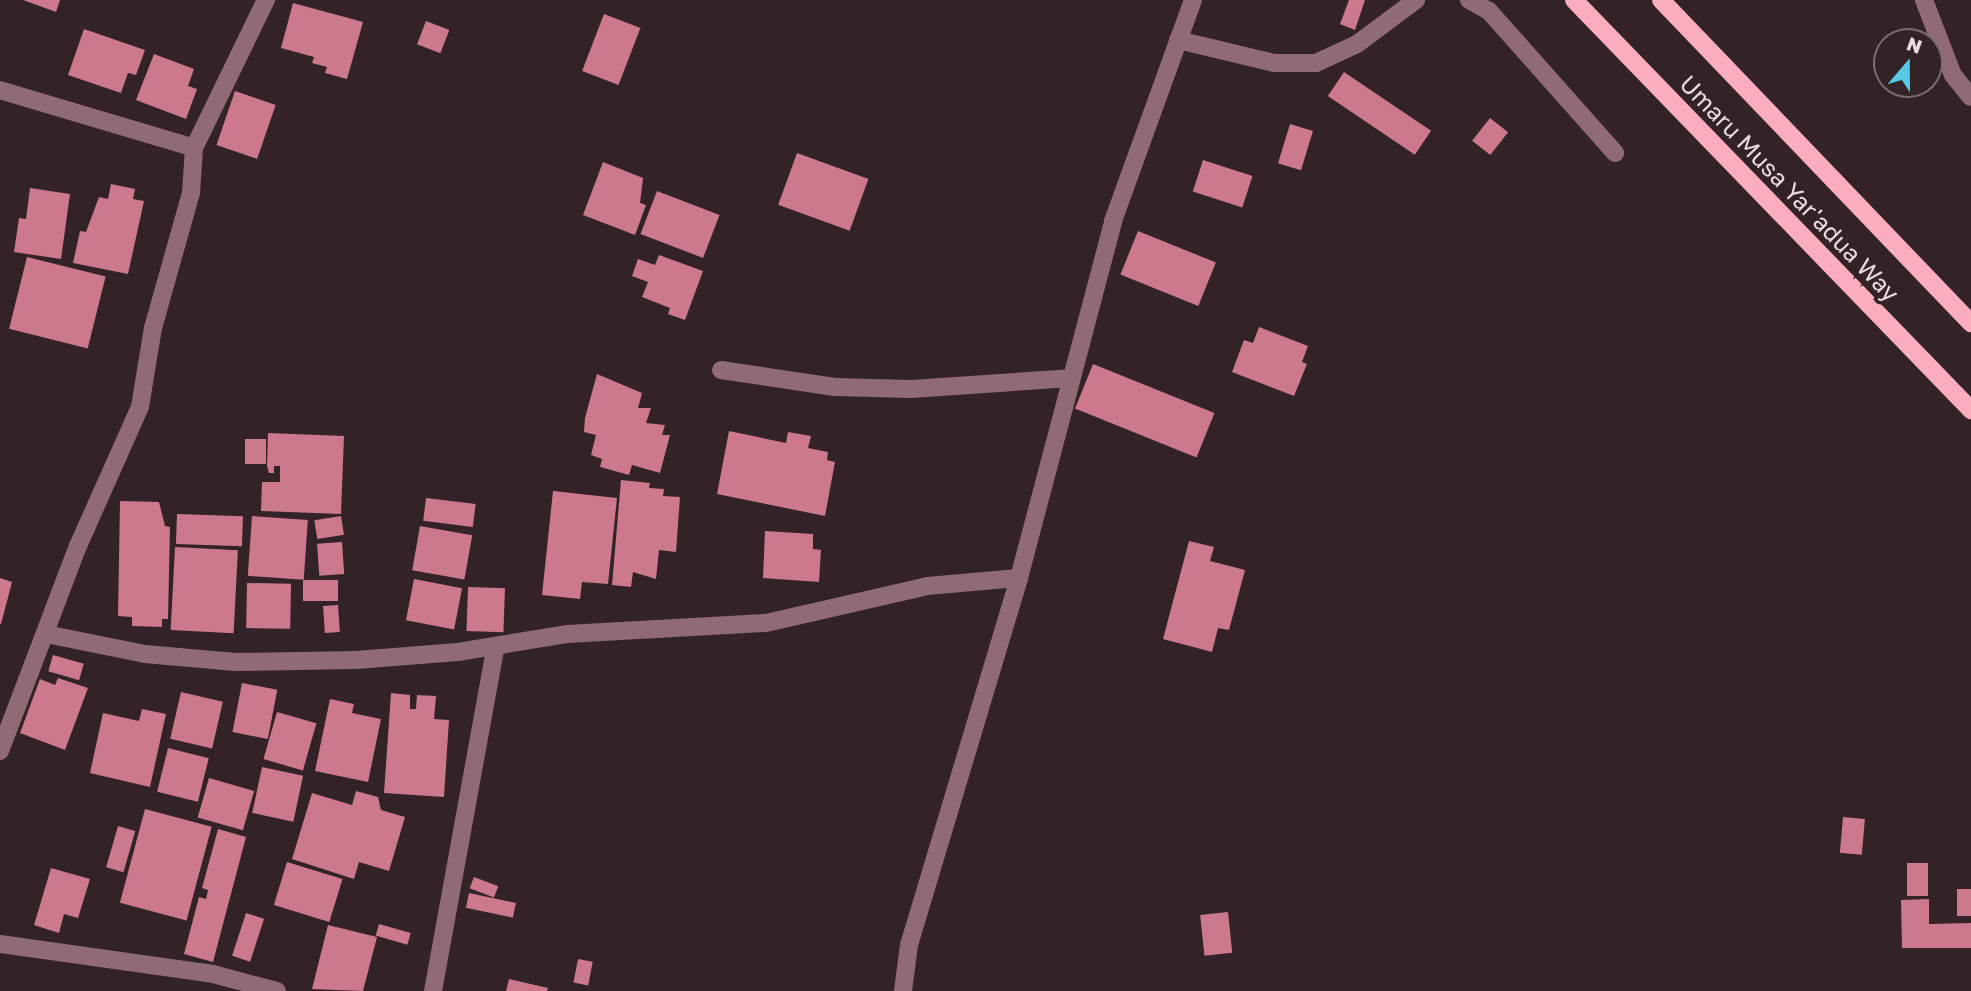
<!DOCTYPE html>
<html>
<head>
<meta charset="utf-8">
<style>
  body { margin:0 }
  #map { position:relative; width:1971px; height:991px; overflow:hidden; background:#332226; font-family:"Golos Text",sans-serif }
  div>[style] { position:absolute }
  .building>* { inset:0; background:#cc798d; transform-origin:0 0 }
  .minor>* { height:18px; margin:-9px; padding:0 9px; transform-origin:9px; border-radius:9px; background:#906b73 }
  .major>* { height:18px; margin:-9px; padding:0 9px; transform-origin:9px; border-radius:9px; background:#f9adbe }
  span { translate:-50% -50%; white-space:nowrap; text-align:center; line-height:1.15; -webkit-text-stroke:7px #332226; paint-order:stroke }
  .street-label { font-size:24px; color:#e8dcdf }
  .north { position:absolute; left:1873px; top:28px; width:70px; height:70px; box-sizing:border-box; background:#332226; border:2px solid #7b6c70; border-radius:50%; rotate:20deg; font-size:19px; font-weight:700; line-height:28px; text-align:center; color:#e8dcdf }
  .north::after { content:''; display:block; margin:auto; width:24px; height:32px; background:#57c9e2; clip-path:polygon(50% 0,100% 100%,50% 72%,0 100%) }
</style>
</head>
<body>
<div id="map">
  <div class="building">
    <i style="clip-path:polygon(23px 0,60px 0,56px 12px)"></i>
    <i style="clip-path:polygon(1349px 0,1365px 0,1355px 30px,1340px 24px)"></i>
    <i style="clip-path:polygon(293px 3px,363px 22px,347px 79px,325px 73px,327px 67px,312px 63px,314px 57px,281px 48px)"></i>
    <i style="left:604px;top:14px;width:39px;height:61px;rotate:21deg"></i>
    <i style="left:426px;top:21px;width:25px;height:25px;rotate:21deg"></i>
    <i style="clip-path:polygon(84px 29px,145px 50px,136px 75px,128px 73px,121px 93px,68px 75px)"></i>
    <i style="clip-path:polygon(154px 54px,194px 69px,188px 86px,197px 89px,186px 119px,136px 100px)"></i>
    <i style="left:1344px;top:72px;width:105px;height:29px;rotate:34deg"></i>
    <i style="left:235px;top:91px;width:43px;height:57px;rotate:19deg"></i>
    <i style="left:1490px;top:118px;width:23px;height:29px;rotate:38deg"></i>
    <i style="left:1290px;top:124px;width:24px;height:41px;rotate:17deg"></i>
    <i style="left:797px;top:153px;width:76px;height:55px;rotate:20deg"></i>
    <i style="left:1203px;top:160px;width:52px;height:33px;rotate:18deg"></i>
    <i style="clip-path:polygon(603px 162px,643px 178px,640px 203px,646px 205px,635px 235px,583px 215px)"></i>
    <i style="clip-path:polygon(111px 184px,135px 189px,133px 199px,144px 201px,128px 274px,73px 263px,80px 231px,86px 232px,99px 197px,108px 199px)"></i>
    <i style="clip-path:polygon(30px 188px,70px 194px,61px 259px,14px 252px,19px 218px,26px 219px)"></i>
    <i style="left:657px;top:191px;width:67px;height:46px;rotate:21deg"></i>
    <i style="left:1138px;top:231px;width:84px;height:47px;rotate:22deg"></i>
    <i style="clip-path:polygon(659px 255px,703px 271px,685px 320px,668px 314px,670px 308px,642px 297px,648px 282px,632px 276px,638px 259px,655px 265px)"></i>
    <i style="left:27px;top:257px;width:81px;height:74px;rotate:14deg"></i>
    <i style="clip-path:polygon(1259px 327px,1308px 346px,1302px 362px,1307px 364px,1294px 396px,1232px 372px,1244px 340px,1253px 343px)"></i>
    <i style="left:1093px;top:364px;width:131px;height:48px;rotate:22deg"></i>
    <i style="clip-path:polygon(597px 374px,642px 393px,638px 408px,651px 408px,646px 423px,665px 425px,662px 435px,670px 435px,660px 473px,632px 465px,629px 475px,600px 467px,602px 459px,591px 455px,596px 435px,584px 432px,585px 418px)"></i>
    <i style="clip-path:polygon(729px 431px,786px 443px,788px 432px,811px 436px,808px 448px,828px 452px,827px 460px,835px 462px,825px 516px,717px 494px)"></i>
    <i style="clip-path:polygon(268px 433px,344px 436px,341px 514px,261px 511px,262px 482px,280px 482px,280px 466px,274px 466px,274px 473px,269px 473px,267px 466px)"></i>
    <i style="left:245px;top:439px;width:21px;height:25px"></i>
    <i style="clip-path:polygon(621px 480px,650px 483px,649px 488px,664px 489px,663px 496px,680px 497px,676px 552px,659px 550px,656px 579px,633px 572px,631px 587px,612px 585px)"></i>
    <i style="clip-path:polygon(553px 491px,617px 498px,608px 584px,582px 582px,580px 599px,542px 595px)"></i>
    <i style="left:426px;top:498px;width:50px;height:23px;rotate:7deg"></i>
    <i style="clip-path:polygon(120px 501px,159px 502px,165px 526px,170px 527px,168px 619px,162px 619px,162px 627px,132px 626px,132px 617px,118px 616px)"></i>
    <i style="left:177px;top:514px;width:66px;height:30px;rotate:2deg"></i>
    <i style="left:252px;top:516px;width:56px;height:60px;rotate:4deg"></i>
    <i style="left:341px;top:516px;width:19px;height:27px;rotate:81deg"></i>
    <i style="left:420px;top:526px;width:53px;height:45px;rotate:10deg"></i>
    <i style="clip-path:polygon(765px 531px,813px 534px,813px 549px,821px 550px,819px 582px,763px 578px)"></i>
    <i style="clip-path:polygon(1189px 541px,1214px 547px,1210px 561px,1245px 570px,1229px 630px,1218px 628px,1212px 652px,1163px 639px)"></i>
    <i style="left:342px;top:542px;width:32px;height:25px;rotate:86deg"></i>
    <i style="left:175px;top:547px;width:63px;height:83px;rotate:3deg"></i>
    <i style="clip-path:polygon(0 578px,12px 582px,1px 624px,0 624px)"></i>
    <i style="left:414px;top:579px;width:49px;height:42px;rotate:11deg"></i>
    <i style="left:303px;top:580px;width:35px;height:21px"></i>
    <i style="left:247px;top:583px;width:44px;height:45px;rotate:1deg"></i>
    <i style="left:468px;top:587px;width:37px;height:44px;rotate:2deg"></i>
    <i style="left:338px;top:605px;width:27px;height:15px;rotate:86deg"></i>
    <i style="left:53px;top:655px;width:32px;height:17px;rotate:16deg"></i>
    <i style="clip-path:polygon(58px 678px,88px 688px,65px 750px,20px 733px,40px 679px,55px 685px)"></i>
    <i style="left:242px;top:683px;width:36px;height:50px;rotate:11deg"></i>
    <i style="left:181px;top:692px;width:43px;height:48px;rotate:13deg"></i>
    <i style="clip-path:polygon(391px 693px,410px 695px,410px 709px,416px 709px,417px 695px,436px 696px,434px 719px,449px 720px,444px 797px,384px 793px)"></i>
    <i style="clip-path:polygon(330px 699px,354px 704px,352px 713px,381px 719px,368px 782px,315px 771px)"></i>
    <i style="clip-path:polygon(142px 709px,166px 714px,150px 787px,90px 773px,103px 713px,139px 721px)"></i>
    <i style="left:277px;top:712px;width:41px;height:49px;rotate:16deg"></i>
    <i style="left:168px;top:748px;width:42px;height:45px;rotate:14deg"></i>
    <i style="left:262px;top:767px;width:42px;height:47px;rotate:12deg"></i>
    <i style="left:209px;top:778px;width:47px;height:41px;rotate:16deg"></i>
    <i style="clip-path:polygon(356px 791px,378px 797px,381px 810px,405px 817px,389px 871px,359px 862px,354px 879px,292px 859px,312px 793px,352px 805px)"></i>
    <i style="left:145px;top:809px;width:69px;height:97px;rotate:15deg"></i>
    <i style="left:1843px;top:817px;width:22px;height:36px;rotate:5deg"></i>
    <i style="left:118px;top:826px;width:18px;height:43px;rotate:16deg"></i>
    <i style="clip-path:polygon(218px 829px,246px 837px,213px 962px,184px 954px,199px 897px,206px 899px,208px 890px,202px 888px)"></i>
    <i style="left:287px;top:862px;width:58px;height:45px;rotate:17deg"></i>
    <i style="left:1907px;top:863px;width:21px;height:33px"></i>
    <i style="clip-path:polygon(51px 868px,90px 879px,78px 918px,64px 914px,59px 933px,34px 925px)"></i>
    <i style="left:474px;top:877px;width:26px;height:12px;rotate:21deg"></i>
    <i style="left:1957px;top:889px;width:14px;height:27px"></i>
    <i style="left:469px;top:893px;width:48px;height:15px;rotate:12deg"></i>
    <i style="clip-path:polygon(1929px 899px,1929px 924px,1971px 923px,1971px 948px,1902px 948px,1901px 900px)"></i>
    <i style="left:1228px;top:912px;width:41px;height:28px;rotate:84deg"></i>
    <i style="left:246px;top:913px;width:19px;height:45px;rotate:18deg"></i>
    <i style="left:379px;top:924px;width:33px;height:12px;rotate:16deg"></i>
    <i style="clip-path:polygon(328px 925px,377px 937px,363px 991px,312px 989px)"></i>
    <i style="left:578px;top:959px;width:15px;height:24px;rotate:11deg"></i>
    <i style="clip-path:polygon(509px 979px,548px 988px,547px 991px,506px 991px)"></i>
  </div>
  <div class="minor">
    <i style="left:1469px;top:0;width:23px;rotate:29deg"></i>
    <i style="left:1489px;top:11px;width:190px;rotate:48.4deg"></i>
    <i style="left:1924px;top:0;width:80px;rotate:68.9deg"></i>
    <i style="left:1953px;top:75px;width:28px;rotate:51deg"></i>
    <i style="left:1178px;top:40px;width:99px;rotate:13.5deg"></i>
    <i style="left:1274px;top:63px;width:42px"></i>
    <i style="left:1316px;top:63px;width:45px;rotate:-24.9deg"></i>
    <i style="left:1357px;top:44px;width:74px;rotate:-36.7deg"></i>
    <i style="left:0;top:90px;width:202px;rotate:16.6deg"></i>
    <i style="left:721px;top:370px;width:115px;rotate:8.5deg"></i>
    <i style="left:835px;top:387px;width:76px;rotate:1.5deg"></i>
    <i style="left:911px;top:389px;width:160px;rotate:-3.9deg"></i>
    <i style="left:46px;top:634px;width:101px;rotate:11.4deg"></i>
    <i style="left:145px;top:654px;width:91px;rotate:5deg"></i>
    <i style="left:236px;top:662px;width:120px;rotate:-1deg"></i>
    <i style="left:356px;top:660px;width:102px;rotate:-4.5deg"></i>
    <i style="left:458px;top:652px;width:110px;rotate:-9.4deg"></i>
    <i style="left:567px;top:634px;width:199px;rotate:-3.2deg"></i>
    <i style="left:766px;top:623px;width:165px;rotate:-12.9deg"></i>
    <i style="left:927px;top:586px;width:92px;rotate:-5deg"></i>
    <i style="left:0;top:751px;width:219px;rotate:-69.2deg"></i>
    <i style="left:78px;top:546px;width:152px;rotate:-66deg"></i>
    <i style="left:140px;top:407px;width:80px;rotate:-80.7deg"></i>
    <i style="left:153px;top:328px;width:140px;rotate:-74.3deg"></i>
    <i style="left:191px;top:193px;width:45px;rotate:-86.2deg"></i>
    <i style="left:194px;top:148px;width:165px;rotate:-64.1deg"></i>
    <i style="left:0;top:944px;width:215px;rotate:8deg"></i>
    <i style="left:213px;top:974px;width:66px;rotate:14.9deg"></i>
    <i style="left:433px;top:991px;width:351px;rotate:-79.7deg"></i>
    <i style="left:903px;top:991px;width:46px;rotate:-82.6deg"></i>
    <i style="left:909px;top:945px;width:383px;rotate:-73.3deg"></i>
    <i style="left:1019px;top:578px;width:369px;rotate:-75.2deg"></i>
    <i style="left:1113px;top:221px;width:235px;rotate:-70.1deg"></i>
  </div>
  <div class="major">
    <i style="left:1574px;top:0;width:571px;rotate:45.92deg"></i>
    <i style="left:1661px;top:0;width:448px;rotate:46.2deg"></i>
  </div>
  <div class="street-label">
    <span style="left:1790px;top:188px;rotate:46deg">Umaru Musa Yar'adua Way</span>
  </div>
  <div class="north">N</div>
</div>
</body>
</html>
